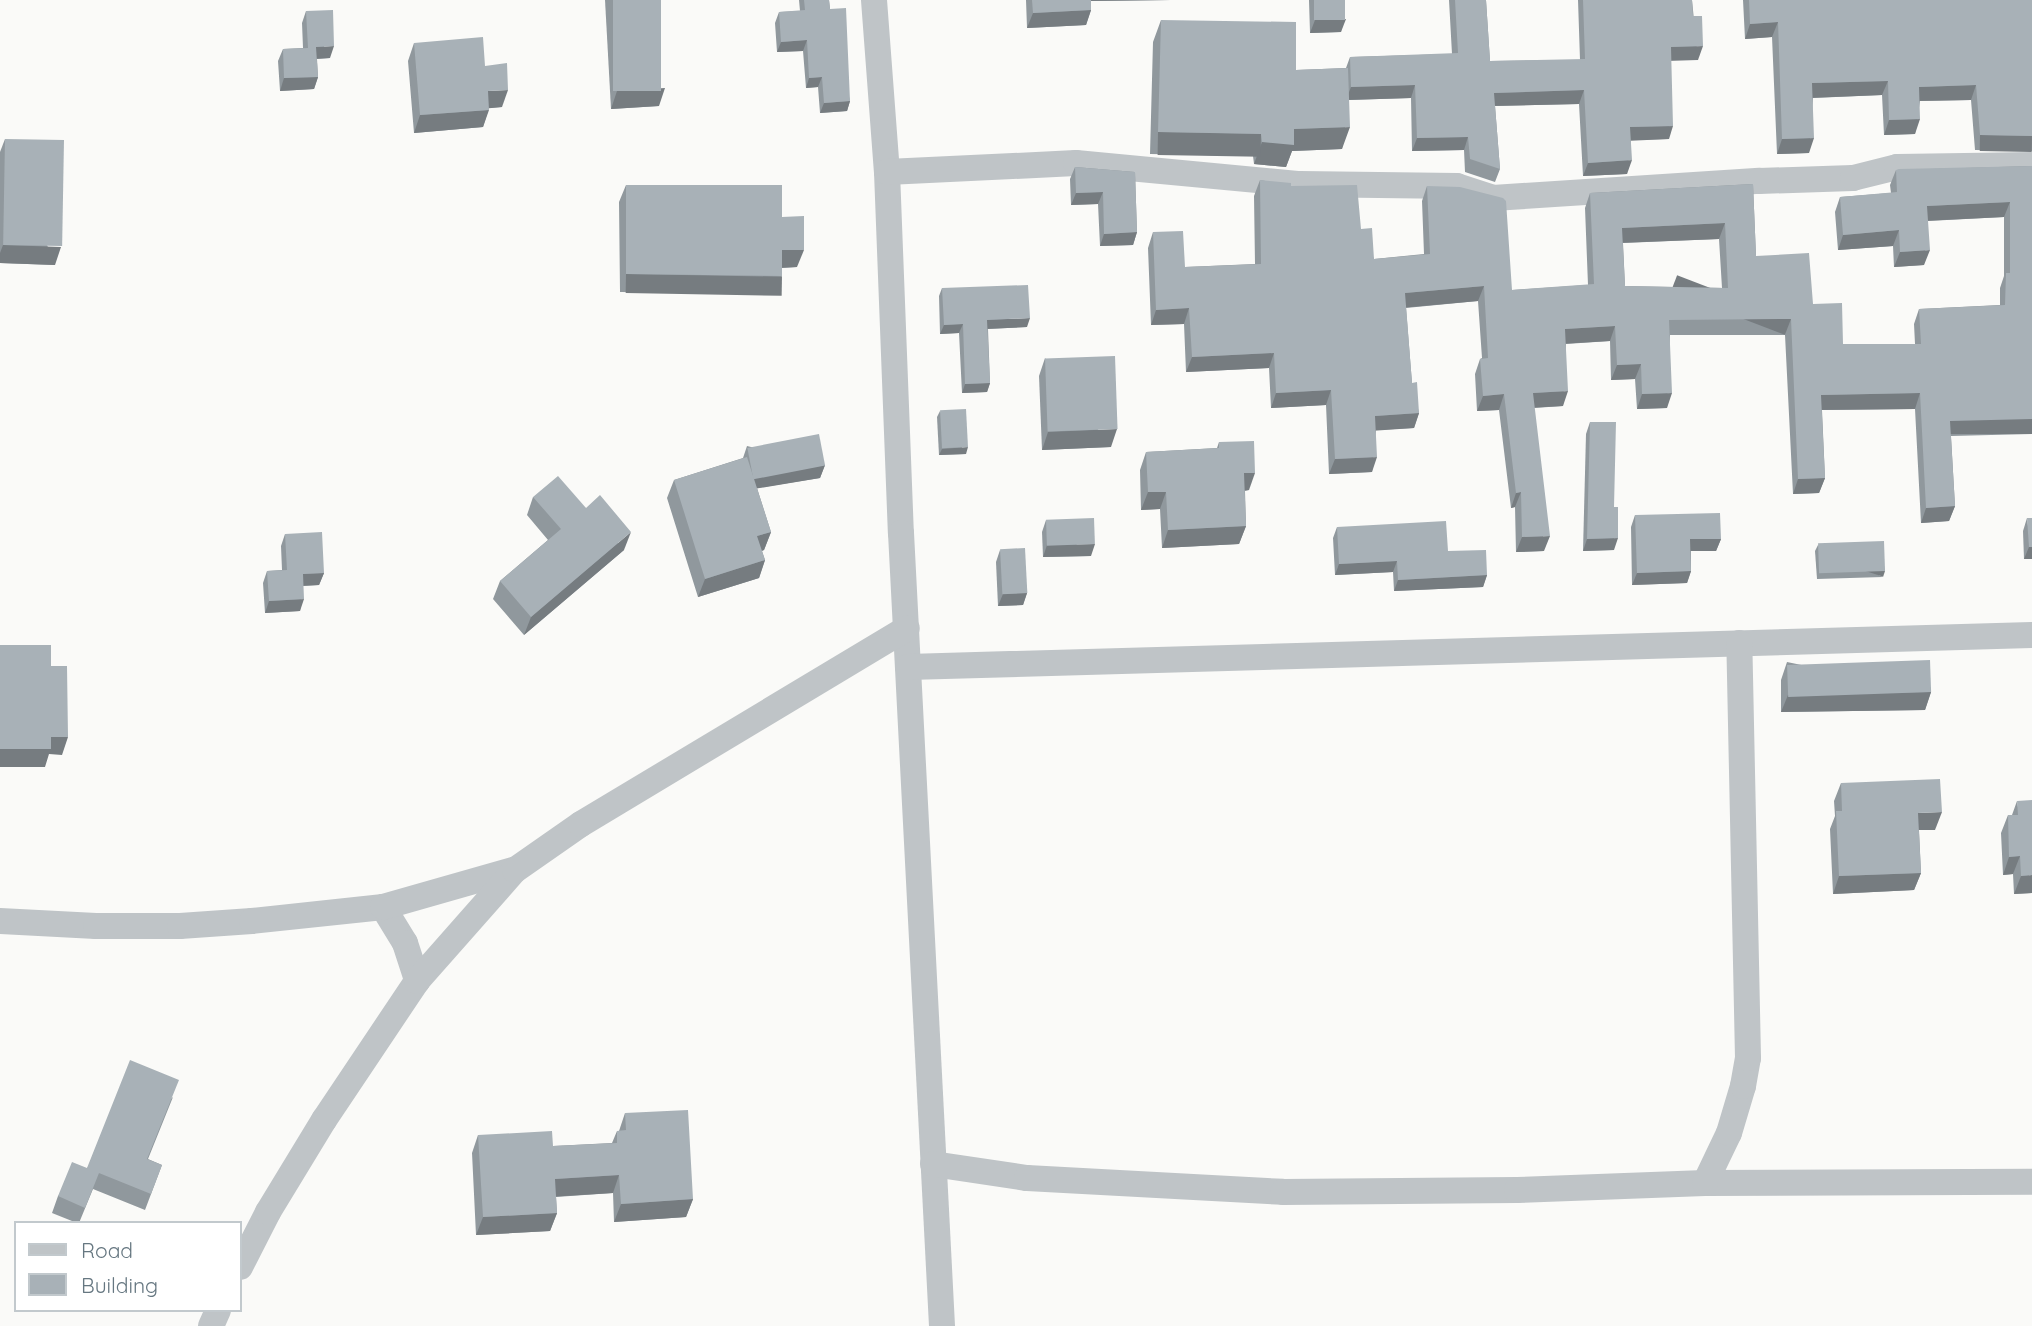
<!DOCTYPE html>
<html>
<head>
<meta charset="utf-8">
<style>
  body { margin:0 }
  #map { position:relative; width:2032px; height:1326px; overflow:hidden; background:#fafaf8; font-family:Quicksand,sans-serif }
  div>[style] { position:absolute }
  .minor>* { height:26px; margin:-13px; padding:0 13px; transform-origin:13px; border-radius:13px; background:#bfc4c7 }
  .wall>* { inset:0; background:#90989d }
  .shaded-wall>* { inset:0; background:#767c80; transform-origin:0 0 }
  .building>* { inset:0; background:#a8b1b7; transform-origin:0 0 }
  span { translate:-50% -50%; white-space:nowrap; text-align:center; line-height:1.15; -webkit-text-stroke:7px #fff; paint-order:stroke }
  .legend { position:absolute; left:14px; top:1221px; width:228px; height:91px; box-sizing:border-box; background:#fff; border:2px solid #c2c9cd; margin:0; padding:9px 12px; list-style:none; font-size:21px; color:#667781 }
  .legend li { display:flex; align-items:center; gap:14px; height:35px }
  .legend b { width:35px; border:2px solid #c2c9cd }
</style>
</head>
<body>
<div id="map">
  <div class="minor">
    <i style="left:874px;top:0;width:172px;rotate:85.7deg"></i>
    <i style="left:887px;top:172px;width:361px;rotate:87.8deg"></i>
    <i style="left:901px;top:533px;width:794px;rotate:87.04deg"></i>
    <i style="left:887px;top:172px;width:189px;rotate:-2.7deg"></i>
    <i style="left:1076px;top:163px;width:225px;rotate:5.4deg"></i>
    <i style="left:1300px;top:184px;width:157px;rotate:0.7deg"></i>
    <i style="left:1457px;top:186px;width:38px;rotate:18deg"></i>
    <i style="left:1493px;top:198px;width:267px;rotate:-3.7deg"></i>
    <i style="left:1759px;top:181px;width:94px;rotate:-1.8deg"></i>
    <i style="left:1853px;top:178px;width:45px;rotate:-14deg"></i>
    <i style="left:1897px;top:167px;width:135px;rotate:-0.8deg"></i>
    <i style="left:908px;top:667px;width:1124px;rotate:-1.63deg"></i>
    <i style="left:383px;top:907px;width:42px;rotate:58.6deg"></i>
    <i style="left:405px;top:943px;width:40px;rotate:72deg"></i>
    <i style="left:0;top:921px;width:96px;rotate:3deg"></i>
    <i style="left:96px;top:926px;width:84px"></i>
    <i style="left:180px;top:926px;width:72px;rotate:-4deg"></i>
    <i style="left:252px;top:921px;width:132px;rotate:-6.1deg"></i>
    <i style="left:383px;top:907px;width:135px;rotate:-15.9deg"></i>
    <i style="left:933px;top:1164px;width:95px;rotate:8.5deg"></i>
    <i style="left:1027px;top:1178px;width:256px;rotate:3.1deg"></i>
    <i style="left:1283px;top:1192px;width:234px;rotate:-0.5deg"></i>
    <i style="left:1517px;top:1190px;width:188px;rotate:-2.1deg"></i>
    <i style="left:1705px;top:1183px;width:327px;rotate:-0.2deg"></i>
    <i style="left:1705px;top:1183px;width:55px;rotate:-64.4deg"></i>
    <i style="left:1729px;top:1133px;width:49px;rotate:-73.4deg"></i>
    <i style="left:1743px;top:1086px;width:28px;rotate:-80deg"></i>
    <i style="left:1748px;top:1058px;width:415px;rotate:-91.2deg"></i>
    <i style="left:240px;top:1267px;width:62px;rotate:-63deg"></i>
    <i style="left:268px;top:1212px;width:108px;rotate:-58.7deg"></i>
    <i style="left:324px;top:1120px;width:167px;rotate:-56.2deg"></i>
    <i style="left:417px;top:981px;width:148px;rotate:-48.6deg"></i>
    <i style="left:515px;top:870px;width:80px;rotate:-34.9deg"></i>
    <i style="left:581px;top:824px;width:380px;rotate:-31deg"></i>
    <i style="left:211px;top:1326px;width:17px;rotate:-66deg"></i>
  </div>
  <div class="wall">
    <i style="clip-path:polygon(605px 0,661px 0,659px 106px,611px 109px)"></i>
    <i style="clip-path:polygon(799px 0,829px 0,830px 9px,850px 101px,847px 111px,820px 113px,818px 87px,806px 88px,803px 51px,777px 52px,775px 23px,779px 12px,800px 11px)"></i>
    <i style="clip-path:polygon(1026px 0,1171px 0,1091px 1px,1091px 10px,1086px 25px,1027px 28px)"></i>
    <i style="clip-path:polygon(1309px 0,1345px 0,1341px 32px,1310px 33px)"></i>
    <i style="clip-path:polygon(1449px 0,1486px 0,1490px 61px,1580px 60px,1578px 0,1692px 0,1698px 60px,1671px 60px,1669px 139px,1631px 140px,1627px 174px,1583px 176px,1579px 104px,1495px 106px,1500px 169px,1495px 182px,1465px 172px,1464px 150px,1412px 151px,1411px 98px,1349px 100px,1342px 149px,1292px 151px,1286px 167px,1254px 164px,1253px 156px,1150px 154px,1153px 42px,1161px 20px,1296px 70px,1346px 68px,1350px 57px,1452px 54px)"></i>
    <i style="clip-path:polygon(1743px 0,2032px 0,2032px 151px,1975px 150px,1971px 100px,1920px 101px,1915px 134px,1884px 135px,1882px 95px,1813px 98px,1809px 153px,1777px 154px,1772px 37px,1745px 39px)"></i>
    <i style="clip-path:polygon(306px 11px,330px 58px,317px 59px,318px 77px,314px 89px,280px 91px,278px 61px,283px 49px,303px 48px,302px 23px)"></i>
    <i style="clip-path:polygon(414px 43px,502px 107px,489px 108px,483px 127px,414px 133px,408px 61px)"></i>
    <i style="clip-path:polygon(5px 139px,55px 265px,0 263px,0 152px)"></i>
    <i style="clip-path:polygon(evenodd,2032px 166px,2032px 434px,1951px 436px,1955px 506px,1949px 521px,1921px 523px,1915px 409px,1822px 410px,1825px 478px,1819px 493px,1793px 494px,1785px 335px,1670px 335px,1667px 408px,1637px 409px,1635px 379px,1611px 380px,1610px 341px,1566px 344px,1563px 406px,1534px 408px,1544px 551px,1516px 552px,1515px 507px,1511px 508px,1499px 410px,1477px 411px,1475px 374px,1480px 359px,1482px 358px,1478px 301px,1406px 308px,1412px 383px,1419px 413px,1414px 428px,1376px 430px,1372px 472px,1329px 474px,1326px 405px,1271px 408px,1269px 368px,1186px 372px,1184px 324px,1151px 325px,1148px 248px,1153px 232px,1185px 267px,1255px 264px,1254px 196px,1260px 180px,1291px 186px,1361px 229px,1374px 259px,1424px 254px,1422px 201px,1427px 186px,1512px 290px,1588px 285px,1585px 208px,1590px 193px,1753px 184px,1756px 256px,1813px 304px,1843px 344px,1915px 344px,1914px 324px,1919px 309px,2000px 305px,2000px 288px,2004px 276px,2004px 217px,1928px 221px,1924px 265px,1894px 267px,1893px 246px,1838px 250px,1835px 212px,1840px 197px,1891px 193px,1890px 185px,1896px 170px,2032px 166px,1719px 239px,1722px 288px,1625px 286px,1623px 243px,1719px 239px)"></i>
    <i style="clip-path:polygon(1075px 167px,1135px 172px,1137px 232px,1133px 245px,1100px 246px,1098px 204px,1071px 205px,1070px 179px)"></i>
    <i style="clip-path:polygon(626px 185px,782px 217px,797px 267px,782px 268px,782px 276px,776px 294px,620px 292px,619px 202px)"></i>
    <i style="clip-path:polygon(942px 288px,1027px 327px,988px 329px,990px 383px,987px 392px,962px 393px,959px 333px,940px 334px,939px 296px)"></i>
    <i style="clip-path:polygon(1045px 358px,1111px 447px,1042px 450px,1039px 376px)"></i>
    <i style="clip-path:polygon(940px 411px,966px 454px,939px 455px,937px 417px)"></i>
    <i style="clip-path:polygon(1590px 422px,1614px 507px,1614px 550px,1583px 551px,1586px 434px)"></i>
    <i style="clip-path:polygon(1219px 442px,1249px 490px,1245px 491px,1246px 526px,1239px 544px,1162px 548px,1160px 509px,1141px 510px,1140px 470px,1146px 452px,1217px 448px)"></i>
    <i style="clip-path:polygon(747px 446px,825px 465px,820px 478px,757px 488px,771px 532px,764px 550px,762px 551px,765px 560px,759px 578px,698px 597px,667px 498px,674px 480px,743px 458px)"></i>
    <i style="clip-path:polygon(533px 497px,586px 508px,624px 550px,524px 635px,493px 599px,500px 581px,548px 540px,527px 515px)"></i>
    <i style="clip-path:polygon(1635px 515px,1721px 539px,1716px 551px,1691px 551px,1691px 571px,1687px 583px,1632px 585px,1631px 527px)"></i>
    <i style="clip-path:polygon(2027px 518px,2032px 559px,2024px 559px,2023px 531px)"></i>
    <i style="clip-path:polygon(1046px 520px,1091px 556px,1043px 557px,1042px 532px)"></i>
    <i style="clip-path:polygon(1337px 527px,1448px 551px,1487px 575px,1483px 587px,1394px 591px,1393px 572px,1335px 575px,1333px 538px)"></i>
    <i style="clip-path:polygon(285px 534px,324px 573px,319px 585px,303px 586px,300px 611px,265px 613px,263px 583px,267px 571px,282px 570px,281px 546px)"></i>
    <i style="clip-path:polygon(1818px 545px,1883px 577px,1817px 579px,1815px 551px)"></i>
    <i style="clip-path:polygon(1000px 550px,1027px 593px,1023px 605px,998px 606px,996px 562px)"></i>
    <i style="clip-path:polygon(1787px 662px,1931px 692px,1925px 710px,1781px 712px,1781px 680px)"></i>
    <i style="clip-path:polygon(1841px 783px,1935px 830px,1919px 830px,1921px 873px,1914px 890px,1833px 894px,1830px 829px,1835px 816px,1834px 801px)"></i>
    <i style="clip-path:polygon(2017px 801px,2032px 893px,2014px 894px,2013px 874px,2003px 875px,2001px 833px,2008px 815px,2012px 815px)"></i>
    <i style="clip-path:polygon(173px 1097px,148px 1159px,162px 1165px,145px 1210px,93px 1189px,79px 1223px,77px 1223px,52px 1213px,58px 1196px,87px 1168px)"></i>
    <i style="clip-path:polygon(625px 1113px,693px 1199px,686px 1217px,614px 1222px,613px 1193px,556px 1197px,557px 1213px,550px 1231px,476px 1235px,472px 1153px,478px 1135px,553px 1146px,612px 1143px,617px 1131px,619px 1131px)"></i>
  </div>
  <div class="shaded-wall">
    <i style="clip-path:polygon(1085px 0,1171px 0,1085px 1px)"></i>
    <i style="clip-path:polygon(1091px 10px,1086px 25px,1027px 28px,1033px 13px)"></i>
    <i style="clip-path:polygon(1346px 19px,1341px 32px,1310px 33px,1315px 20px)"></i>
    <i style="clip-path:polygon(1778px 22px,1772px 37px,1745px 39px,1750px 24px)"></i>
    <i style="clip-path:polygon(807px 40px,803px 51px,777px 52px,781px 42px)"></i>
    <i style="clip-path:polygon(334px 46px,330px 58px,312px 59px,316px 47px)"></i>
    <i style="clip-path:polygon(1703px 46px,1698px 60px,1666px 61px,1671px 47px)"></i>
    <i style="clip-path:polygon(318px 77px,314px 89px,280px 91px,284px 78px)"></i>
    <i style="clip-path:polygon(822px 77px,818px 87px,806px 88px,809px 78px)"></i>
    <i style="clip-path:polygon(1888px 81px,1882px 95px,1807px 98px,1812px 83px)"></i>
    <i style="clip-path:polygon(1415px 85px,1411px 98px,1346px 100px,1351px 87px)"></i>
    <i style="clip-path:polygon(1976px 85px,1971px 100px,1914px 101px,1919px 87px)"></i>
    <i style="clip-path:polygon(665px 88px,659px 106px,611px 109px,617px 91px)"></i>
    <i style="clip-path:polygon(508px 90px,502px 107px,481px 109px,488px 91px)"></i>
    <i style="clip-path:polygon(1584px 90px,1579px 104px,1489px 106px,1494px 93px)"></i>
    <i style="clip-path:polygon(850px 101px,847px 111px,820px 113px,824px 103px)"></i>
    <i style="clip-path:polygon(489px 110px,483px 127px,414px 133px,420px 115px)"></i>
    <i style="clip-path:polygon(1920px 119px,1915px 134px,1884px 135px,1889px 120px)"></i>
    <i style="clip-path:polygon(1673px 126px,1669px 139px,1625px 141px,1630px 127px)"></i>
    <i style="clip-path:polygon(1350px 127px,1342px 149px,1292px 151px,1286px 167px,1254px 164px,1262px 142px,1294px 129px)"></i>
    <i style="left:1158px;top:132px;width:103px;height:23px;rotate:1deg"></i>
    <i style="left:1980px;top:135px;width:52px;height:16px;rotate:1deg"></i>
    <i style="clip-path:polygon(1468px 137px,1464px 150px,1412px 151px,1417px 138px)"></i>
    <i style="clip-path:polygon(1814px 138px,1809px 153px,1777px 154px,1782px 139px)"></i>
    <i style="clip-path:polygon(1632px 160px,1627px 174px,1583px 176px,1588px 163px)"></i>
    <i style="clip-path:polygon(1103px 192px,1098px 204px,1071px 205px,1076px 193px)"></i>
    <i style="clip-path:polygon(2010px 202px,2004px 217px,1922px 221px,1927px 206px)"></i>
    <i style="clip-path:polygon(1725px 223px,1719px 239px,1617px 243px,1622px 228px)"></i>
    <i style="clip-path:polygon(1899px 230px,1893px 246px,1838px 250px,1843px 235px)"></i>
    <i style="clip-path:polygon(1137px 232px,1133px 245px,1100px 246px,1104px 234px)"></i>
    <i style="clip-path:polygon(3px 245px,61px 247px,55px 265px,0 263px,0 253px)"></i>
    <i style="clip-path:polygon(782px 250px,804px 250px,797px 267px,776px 268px)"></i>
    <i style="clip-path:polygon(1930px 250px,1924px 265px,1894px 267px,1900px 252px)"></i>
    <i style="left:626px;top:274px;width:156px;height:19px;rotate:1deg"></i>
    <i style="clip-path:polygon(1484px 286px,1478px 301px,1400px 308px,1405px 293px)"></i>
    <i style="clip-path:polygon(1189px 308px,1184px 324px,1151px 325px,1156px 310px)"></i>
    <i style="clip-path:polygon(1030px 318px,1027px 327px,984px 329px,987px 320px)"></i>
    <i style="left:1791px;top:319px;width:17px;height:122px;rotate:111deg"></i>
    <i style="clip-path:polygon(963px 324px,959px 333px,940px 334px,944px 325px)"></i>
    <i style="clip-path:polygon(1615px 326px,1610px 341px,1559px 344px,1565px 329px)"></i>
    <i style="clip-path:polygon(1274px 353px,1269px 368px,1186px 372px,1192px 357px)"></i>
    <i style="clip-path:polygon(1641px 364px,1635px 379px,1611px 380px,1617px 365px)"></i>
    <i style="clip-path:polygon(990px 383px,987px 392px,962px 393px,965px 384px)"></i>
    <i style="clip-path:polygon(1331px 390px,1326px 405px,1271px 408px,1276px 393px)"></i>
    <i style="clip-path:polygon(1568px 391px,1563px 406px,1527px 408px,1533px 393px)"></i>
    <i style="clip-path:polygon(1672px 393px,1667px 408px,1637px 409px,1642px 394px)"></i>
    <i style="clip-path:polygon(1920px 393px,1915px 409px,1815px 410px,1821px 395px)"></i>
    <i style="clip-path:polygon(1504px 394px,1499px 410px,1477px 411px,1483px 396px)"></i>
    <i style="clip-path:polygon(1419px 413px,1414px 428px,1370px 431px,1375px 416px)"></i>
    <i style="left:2032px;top:419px;width:15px;height:82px;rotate:90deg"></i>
    <i style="clip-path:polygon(1117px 429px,1111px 447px,1042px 450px,1048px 432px)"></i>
    <i style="clip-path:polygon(968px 447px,966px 454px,939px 455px,942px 449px)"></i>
    <i style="clip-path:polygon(1377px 457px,1372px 472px,1329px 474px,1335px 459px)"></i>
    <i style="clip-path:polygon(825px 465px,820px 478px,748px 490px,752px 478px)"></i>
    <i style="clip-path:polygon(1244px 473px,1255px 473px,1249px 490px,1237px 491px)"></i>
    <i style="clip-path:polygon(1825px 478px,1819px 493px,1793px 494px,1798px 479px)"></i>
    <i style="clip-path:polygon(1148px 492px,1166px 492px,1160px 509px,1141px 510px)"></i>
    <i style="clip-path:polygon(1521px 492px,1515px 507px,1511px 508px,1516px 493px)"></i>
    <i style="clip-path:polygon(1955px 506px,1949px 521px,1921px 523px,1926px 508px)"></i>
    <i style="clip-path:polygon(1246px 526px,1239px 544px,1162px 548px,1168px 530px)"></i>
    <i style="clip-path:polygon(631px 532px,624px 550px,524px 635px,531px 617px)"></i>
    <i style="clip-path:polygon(771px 532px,764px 550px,751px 554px,757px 536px)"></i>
    <i style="clip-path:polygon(1550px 536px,1544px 551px,1516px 552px,1522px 537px)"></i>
    <i style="clip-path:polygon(1618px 538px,1614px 550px,1583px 551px,1587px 539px)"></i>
    <i style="clip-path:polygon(1690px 539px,1721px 539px,1716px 551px,1686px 551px)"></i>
    <i style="clip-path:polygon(1095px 544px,1091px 556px,1043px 557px,1047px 545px)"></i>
    <i style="clip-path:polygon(2029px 547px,2032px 547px,2032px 559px,2024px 559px)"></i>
    <i style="clip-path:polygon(765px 560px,759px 578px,698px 597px,705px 579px)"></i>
    <i style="clip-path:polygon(1397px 561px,1393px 572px,1335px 575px,1339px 564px)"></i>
    <i style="clip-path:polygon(1691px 571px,1687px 583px,1632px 585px,1637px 573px)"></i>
    <i style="left:1885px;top:571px;width:6px;height:66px;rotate:108deg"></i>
    <i style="clip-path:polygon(324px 573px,319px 585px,298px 586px,303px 574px)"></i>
    <i style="clip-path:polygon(1487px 575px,1483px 587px,1394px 591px,1398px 580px)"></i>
    <i style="clip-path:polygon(1027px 593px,1023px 605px,998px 606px,1003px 594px)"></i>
    <i style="clip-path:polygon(304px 599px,300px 611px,265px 613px,269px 601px)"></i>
    <i style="clip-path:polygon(1931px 692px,1925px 710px,1781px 712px,1788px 695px)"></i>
    <i style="clip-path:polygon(51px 737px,68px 737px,62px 755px,49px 754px,45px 767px,0 767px,0 749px)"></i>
    <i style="clip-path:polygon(1942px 812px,1935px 830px,1912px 830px,1918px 813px)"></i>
    <i style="clip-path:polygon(2020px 856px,2013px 874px,2003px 875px,2009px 857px)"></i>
    <i style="clip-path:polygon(1921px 873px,1914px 890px,1833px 894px,1839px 876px)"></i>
    <i style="clip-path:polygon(2032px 875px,2032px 893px,2014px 894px,2021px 876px)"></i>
    <i style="clip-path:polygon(619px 1175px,613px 1193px,548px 1197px,555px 1179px)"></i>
    <i style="clip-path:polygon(693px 1199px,686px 1217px,614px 1222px,621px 1204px)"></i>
    <i style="clip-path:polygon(557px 1213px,550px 1231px,476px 1235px,483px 1217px)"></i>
  </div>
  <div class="building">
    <i style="left:613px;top:0;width:48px;height:91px"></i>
    <i style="clip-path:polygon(804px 0,829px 0,830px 9px,846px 8px,850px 101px,824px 103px,822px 77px,809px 78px,807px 40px,781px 42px,779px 12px,805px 10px)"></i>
    <i style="clip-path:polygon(1032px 0,1091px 0,1091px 10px,1033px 13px)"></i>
    <i style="left:1314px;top:0;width:31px;height:20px"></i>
    <i style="clip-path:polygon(1455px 0,1486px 0,1490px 61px,1585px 59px,1583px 0,1692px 0,1693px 16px,1702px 16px,1703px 46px,1671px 47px,1673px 126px,1630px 127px,1632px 160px,1588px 163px,1584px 90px,1494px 93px,1500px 169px,1470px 159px,1468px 137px,1417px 138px,1415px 85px,1351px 87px,1350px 57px,1458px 53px)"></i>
    <i style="clip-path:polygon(1749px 0,2032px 0,2032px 136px,1980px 135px,1976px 85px,1919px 87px,1920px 119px,1889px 120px,1888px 81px,1812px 83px,1814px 138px,1782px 139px,1778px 22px,1750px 24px)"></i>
    <i style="clip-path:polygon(333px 10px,334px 46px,316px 47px,318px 77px,284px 78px,283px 49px,308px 48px,306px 11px)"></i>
    <i style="clip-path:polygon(1161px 20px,1296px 22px,1296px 70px,1348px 68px,1350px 127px,1294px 129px,1294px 145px,1262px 142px,1261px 134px,1158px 132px)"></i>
    <i style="clip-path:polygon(483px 37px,485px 66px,507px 63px,508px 90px,488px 91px,489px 110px,420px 115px,414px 43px)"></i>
    <i style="left:5px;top:139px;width:59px;height:106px;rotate:1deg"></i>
    <i style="clip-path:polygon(evenodd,2032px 166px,2032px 419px,1950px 421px,1955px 506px,1926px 508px,1920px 393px,1821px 395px,1825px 478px,1798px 479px,1791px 319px,1669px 320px,1672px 393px,1642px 394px,1641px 364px,1617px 365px,1615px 326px,1565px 329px,1568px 391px,1533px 393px,1550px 536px,1522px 537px,1521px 492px,1516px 493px,1504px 394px,1483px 396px,1480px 359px,1488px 358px,1484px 286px,1405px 293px,1412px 383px,1417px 382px,1419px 413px,1375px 416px,1377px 457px,1335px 459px,1331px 390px,1276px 393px,1274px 353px,1192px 357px,1189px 308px,1156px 310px,1153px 232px,1183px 231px,1185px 267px,1261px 264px,1260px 180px,1291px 183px,1291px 186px,1357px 185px,1361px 229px,1372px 228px,1374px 259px,1430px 254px,1427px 186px,1460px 187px,1503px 198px,1506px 201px,1512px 290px,1594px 284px,1590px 193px,1753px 184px,1756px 256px,1809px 253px,1813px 304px,1842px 303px,1843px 344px,1921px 344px,1919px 309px,2005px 305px,2006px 273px,2010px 273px,2010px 202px,1927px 206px,1930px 250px,1900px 252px,1899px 230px,1843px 235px,1840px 197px,1897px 192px,1896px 170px,1899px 169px,2032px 166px,1725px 223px,1728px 288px,1625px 286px,1622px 228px,1725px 223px)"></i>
    <i style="clip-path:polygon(1075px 167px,1135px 172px,1137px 232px,1104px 234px,1103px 192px,1076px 193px)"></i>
    <i style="clip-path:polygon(626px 185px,782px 185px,782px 217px,804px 216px,804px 250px,782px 250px,782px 276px,626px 274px)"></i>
    <i style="clip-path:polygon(1028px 285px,1030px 318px,987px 320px,990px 383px,965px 384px,963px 324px,944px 325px,942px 288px)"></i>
    <i style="left:1115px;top:356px;width:73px;height:70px;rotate:88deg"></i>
    <i style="left:966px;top:409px;width:38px;height:26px;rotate:87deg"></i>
    <i style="clip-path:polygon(1590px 422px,1616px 422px,1614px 507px,1618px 507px,1618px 538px,1587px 539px)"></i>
    <i style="left:819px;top:434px;width:32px;height:73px;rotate:79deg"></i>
    <i style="clip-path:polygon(1254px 441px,1255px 473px,1244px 473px,1246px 526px,1168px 530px,1166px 492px,1148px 492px,1146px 452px,1219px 448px,1219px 442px)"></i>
    <i style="clip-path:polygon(747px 457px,771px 532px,757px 536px,765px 560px,705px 579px,674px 480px)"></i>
    <i style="clip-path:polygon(558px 476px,586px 508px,600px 495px,631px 532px,531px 617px,500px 581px,561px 529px,533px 497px)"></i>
    <i style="clip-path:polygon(1720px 513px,1721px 539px,1690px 539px,1691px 571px,1637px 573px,1635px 515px)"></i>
    <i style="left:1094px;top:518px;width:26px;height:48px;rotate:88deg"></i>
    <i style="clip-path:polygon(2027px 518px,2032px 518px,2032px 547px,2029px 547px)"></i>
    <i style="clip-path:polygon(1446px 521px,1448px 551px,1486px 550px,1487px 575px,1398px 580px,1397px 561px,1339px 564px,1337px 527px)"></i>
    <i style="clip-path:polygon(322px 532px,324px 573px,303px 574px,304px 599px,269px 601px,267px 571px,287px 570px,285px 534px)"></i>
    <i style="left:1884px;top:541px;width:30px;height:66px;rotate:88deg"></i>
    <i style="left:1025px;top:548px;width:45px;height:25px;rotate:87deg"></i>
    <i style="clip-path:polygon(0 645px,51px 645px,51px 666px,67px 666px,68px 737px,51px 737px,51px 749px,0 749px)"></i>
    <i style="left:1930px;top:660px;width:32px;height:143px;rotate:88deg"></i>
    <i style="clip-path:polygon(1940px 779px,1942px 812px,1918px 813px,1921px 873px,1839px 876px,1836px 811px,1842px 811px,1841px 783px)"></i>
    <i style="clip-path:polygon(2032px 800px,2032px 875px,2021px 876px,2020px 856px,2009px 857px,2008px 815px,2018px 815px,2017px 801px)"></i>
    <i style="clip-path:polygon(130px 1060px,179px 1080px,147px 1159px,162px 1165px,151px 1194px,94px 1171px,99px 1173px,85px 1208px,58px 1196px,72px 1162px,87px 1168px)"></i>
    <i style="clip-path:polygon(688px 1110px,693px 1199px,621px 1204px,619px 1175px,555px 1179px,557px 1213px,483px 1217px,478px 1135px,552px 1131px,553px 1146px,617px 1143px,617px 1131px,626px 1130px,625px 1113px)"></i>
  </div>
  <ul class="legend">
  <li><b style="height:9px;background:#bfc4c7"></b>Road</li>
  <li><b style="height:19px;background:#a8b1b7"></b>Building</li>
  </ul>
</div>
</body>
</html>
